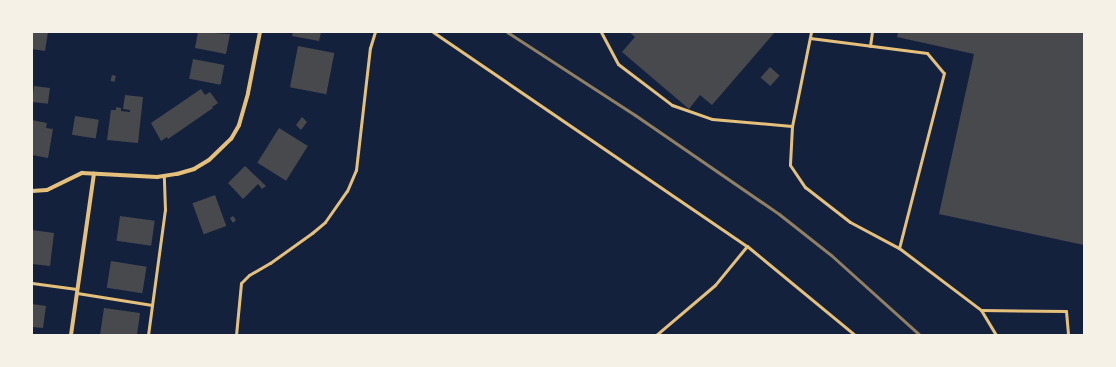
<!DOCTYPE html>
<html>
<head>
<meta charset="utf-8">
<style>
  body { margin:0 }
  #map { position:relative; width:1116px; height:367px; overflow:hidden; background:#14213d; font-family:"PT Sans",sans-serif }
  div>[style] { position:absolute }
  .building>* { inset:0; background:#48494c; transform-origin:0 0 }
  .service>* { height:3px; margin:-1.5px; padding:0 1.5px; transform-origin:1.5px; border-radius:1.5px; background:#e5c07b }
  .minor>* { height:4px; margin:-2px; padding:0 2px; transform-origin:2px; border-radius:2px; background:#e5c07b }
  .rail>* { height:3px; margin:-1.5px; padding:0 1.5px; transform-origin:1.5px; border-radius:1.5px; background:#918062 }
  span { translate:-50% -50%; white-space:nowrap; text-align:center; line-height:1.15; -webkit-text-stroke:4px #f6f1e7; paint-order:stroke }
  .frame { position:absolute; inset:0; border:33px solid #f6f1e7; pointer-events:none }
</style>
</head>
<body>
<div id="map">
  <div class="building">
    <i style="clip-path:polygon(32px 32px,48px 32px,45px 51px,32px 49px)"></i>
    <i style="clip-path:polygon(198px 32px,230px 34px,226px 54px,195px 48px)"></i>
    <i style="clip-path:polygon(293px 32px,321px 32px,319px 41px,292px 36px)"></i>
    <i style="clip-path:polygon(629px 32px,775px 32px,712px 105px,700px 95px,689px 109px,622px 52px,635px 37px)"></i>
    <i style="clip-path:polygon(898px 32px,1084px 32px,1084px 245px,939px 214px,974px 54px,897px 37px)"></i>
    <i style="left:298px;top:46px;width:37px;height:42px;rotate:11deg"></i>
    <i style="left:193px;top:59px;width:32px;height:20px;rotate:11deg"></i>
    <i style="left:770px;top:67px;width:13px;height:14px;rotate:42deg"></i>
    <i style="left:112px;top:75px;width:4px;height:6px;rotate:14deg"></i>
    <i style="left:34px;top:86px;width:16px;height:16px;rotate:7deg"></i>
    <i style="clip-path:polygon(201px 89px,205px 95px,210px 92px,218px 103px,212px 107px,213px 108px,168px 139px,167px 137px,161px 141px,151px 123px)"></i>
    <i style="clip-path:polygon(125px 95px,143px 97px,138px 143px,107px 140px,111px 110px,116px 110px,116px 107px,121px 108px,121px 111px,130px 112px,130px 110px,123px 109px)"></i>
    <i style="left:75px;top:116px;width:24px;height:19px;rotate:9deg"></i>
    <i style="clip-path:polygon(302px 117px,307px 122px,301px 130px,296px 125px)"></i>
    <i style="clip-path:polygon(32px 120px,47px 123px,46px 128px,53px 129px,48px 158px,32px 155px)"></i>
    <i style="left:279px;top:128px;width:34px;height:41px;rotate:32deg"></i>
    <i style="clip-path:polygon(245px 166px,266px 186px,262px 189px,258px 184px,243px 199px,228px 183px)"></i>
    <i style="left:215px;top:195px;width:33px;height:24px;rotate:70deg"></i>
    <i style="left:120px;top:216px;width:35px;height:25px;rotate:8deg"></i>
    <i style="clip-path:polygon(233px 216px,236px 220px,233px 223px,230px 218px)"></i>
    <i style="clip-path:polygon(32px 230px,54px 233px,50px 266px,32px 264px)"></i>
    <i style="left:111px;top:261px;width:36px;height:27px;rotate:9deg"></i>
    <i style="clip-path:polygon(32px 304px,46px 306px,43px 328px,32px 327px)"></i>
    <i style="clip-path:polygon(104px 308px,140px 313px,137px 335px,100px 335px)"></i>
  </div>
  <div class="service">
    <i style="left:433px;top:32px;width:380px;rotate:34.3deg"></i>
    <i style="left:747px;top:246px;width:50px;rotate:129.4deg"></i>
    <i style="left:715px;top:285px;width:77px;rotate:139.7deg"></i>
    <i style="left:601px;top:32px;width:36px;rotate:62deg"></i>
    <i style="left:618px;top:64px;width:68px;rotate:37.2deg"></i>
    <i style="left:672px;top:105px;width:42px;rotate:19.3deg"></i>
    <i style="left:712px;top:119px;width:80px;rotate:5deg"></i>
    <i style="left:811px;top:32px;width:96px;rotate:101.4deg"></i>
    <i style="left:792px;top:126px;width:39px;rotate:93deg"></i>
    <i style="left:790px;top:165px;width:27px;rotate:56deg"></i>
    <i style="left:805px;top:187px;width:57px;rotate:37.9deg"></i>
    <i style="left:850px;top:222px;width:55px;rotate:28deg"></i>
    <i style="left:899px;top:248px;width:103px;rotate:37.1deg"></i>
    <i style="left:981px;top:310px;width:29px;rotate:59deg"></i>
    <i style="left:810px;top:38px;width:118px;rotate:7.3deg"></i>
    <i style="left:927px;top:53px;width:26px;rotate:50deg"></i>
    <i style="left:944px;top:73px;width:181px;rotate:104.4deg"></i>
    <i style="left:870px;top:46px;width:14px;rotate:-82deg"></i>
    <i style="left:747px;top:246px;width:140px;rotate:39.5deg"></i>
    <i style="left:32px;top:283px;width:45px;rotate:7.6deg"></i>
    <i style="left:77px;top:293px;width:76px;rotate:9.1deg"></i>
    <i style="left:981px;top:310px;width:85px;rotate:0.7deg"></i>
    <i style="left:1066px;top:311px;width:24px;rotate:85deg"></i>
    <i style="left:148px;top:335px;width:126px;rotate:-82.3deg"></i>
    <i style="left:165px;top:210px;width:34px;rotate:-92deg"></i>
    <i style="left:236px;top:335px;width:52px;rotate:-84.5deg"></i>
    <i style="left:241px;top:283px;width:11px;rotate:-45deg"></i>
    <i style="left:249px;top:275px;width:24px;rotate:-30deg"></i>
    <i style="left:270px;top:263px;width:52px;rotate:-35.5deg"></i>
    <i style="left:312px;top:233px;width:17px;rotate:-40deg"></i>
    <i style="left:325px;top:222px;width:38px;rotate:-55deg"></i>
    <i style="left:347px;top:191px;width:23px;rotate:-67deg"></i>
    <i style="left:356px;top:170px;width:123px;rotate:-83.5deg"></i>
    <i style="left:370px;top:48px;width:17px;rotate:-73deg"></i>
  </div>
  <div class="minor">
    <i style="left:32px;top:191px;width:15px;rotate:-4deg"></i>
    <i style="left:47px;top:190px;width:39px;rotate:-26deg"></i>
    <i style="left:82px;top:173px;width:75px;rotate:3.1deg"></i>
    <i style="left:157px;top:177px;width:20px;rotate:-9deg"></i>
    <i style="left:177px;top:174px;width:18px;rotate:-16deg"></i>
    <i style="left:194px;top:169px;width:17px;rotate:-31deg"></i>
    <i style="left:209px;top:160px;width:30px;rotate:-44deg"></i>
    <i style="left:231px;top:139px;width:16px;rotate:-60deg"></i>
    <i style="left:239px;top:125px;width:33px;rotate:-74deg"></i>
    <i style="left:248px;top:93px;width:62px;rotate:-78.9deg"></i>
    <i style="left:71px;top:335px;width:163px;rotate:-81.9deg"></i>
  </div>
  <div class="rail">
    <i style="left:507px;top:32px;width:153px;rotate:33deg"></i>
    <i style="left:635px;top:115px;width:175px;rotate:34.5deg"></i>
    <i style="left:779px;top:214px;width:66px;rotate:38.3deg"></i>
    <i style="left:831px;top:255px;width:120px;rotate:42deg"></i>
  </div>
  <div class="frame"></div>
</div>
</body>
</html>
